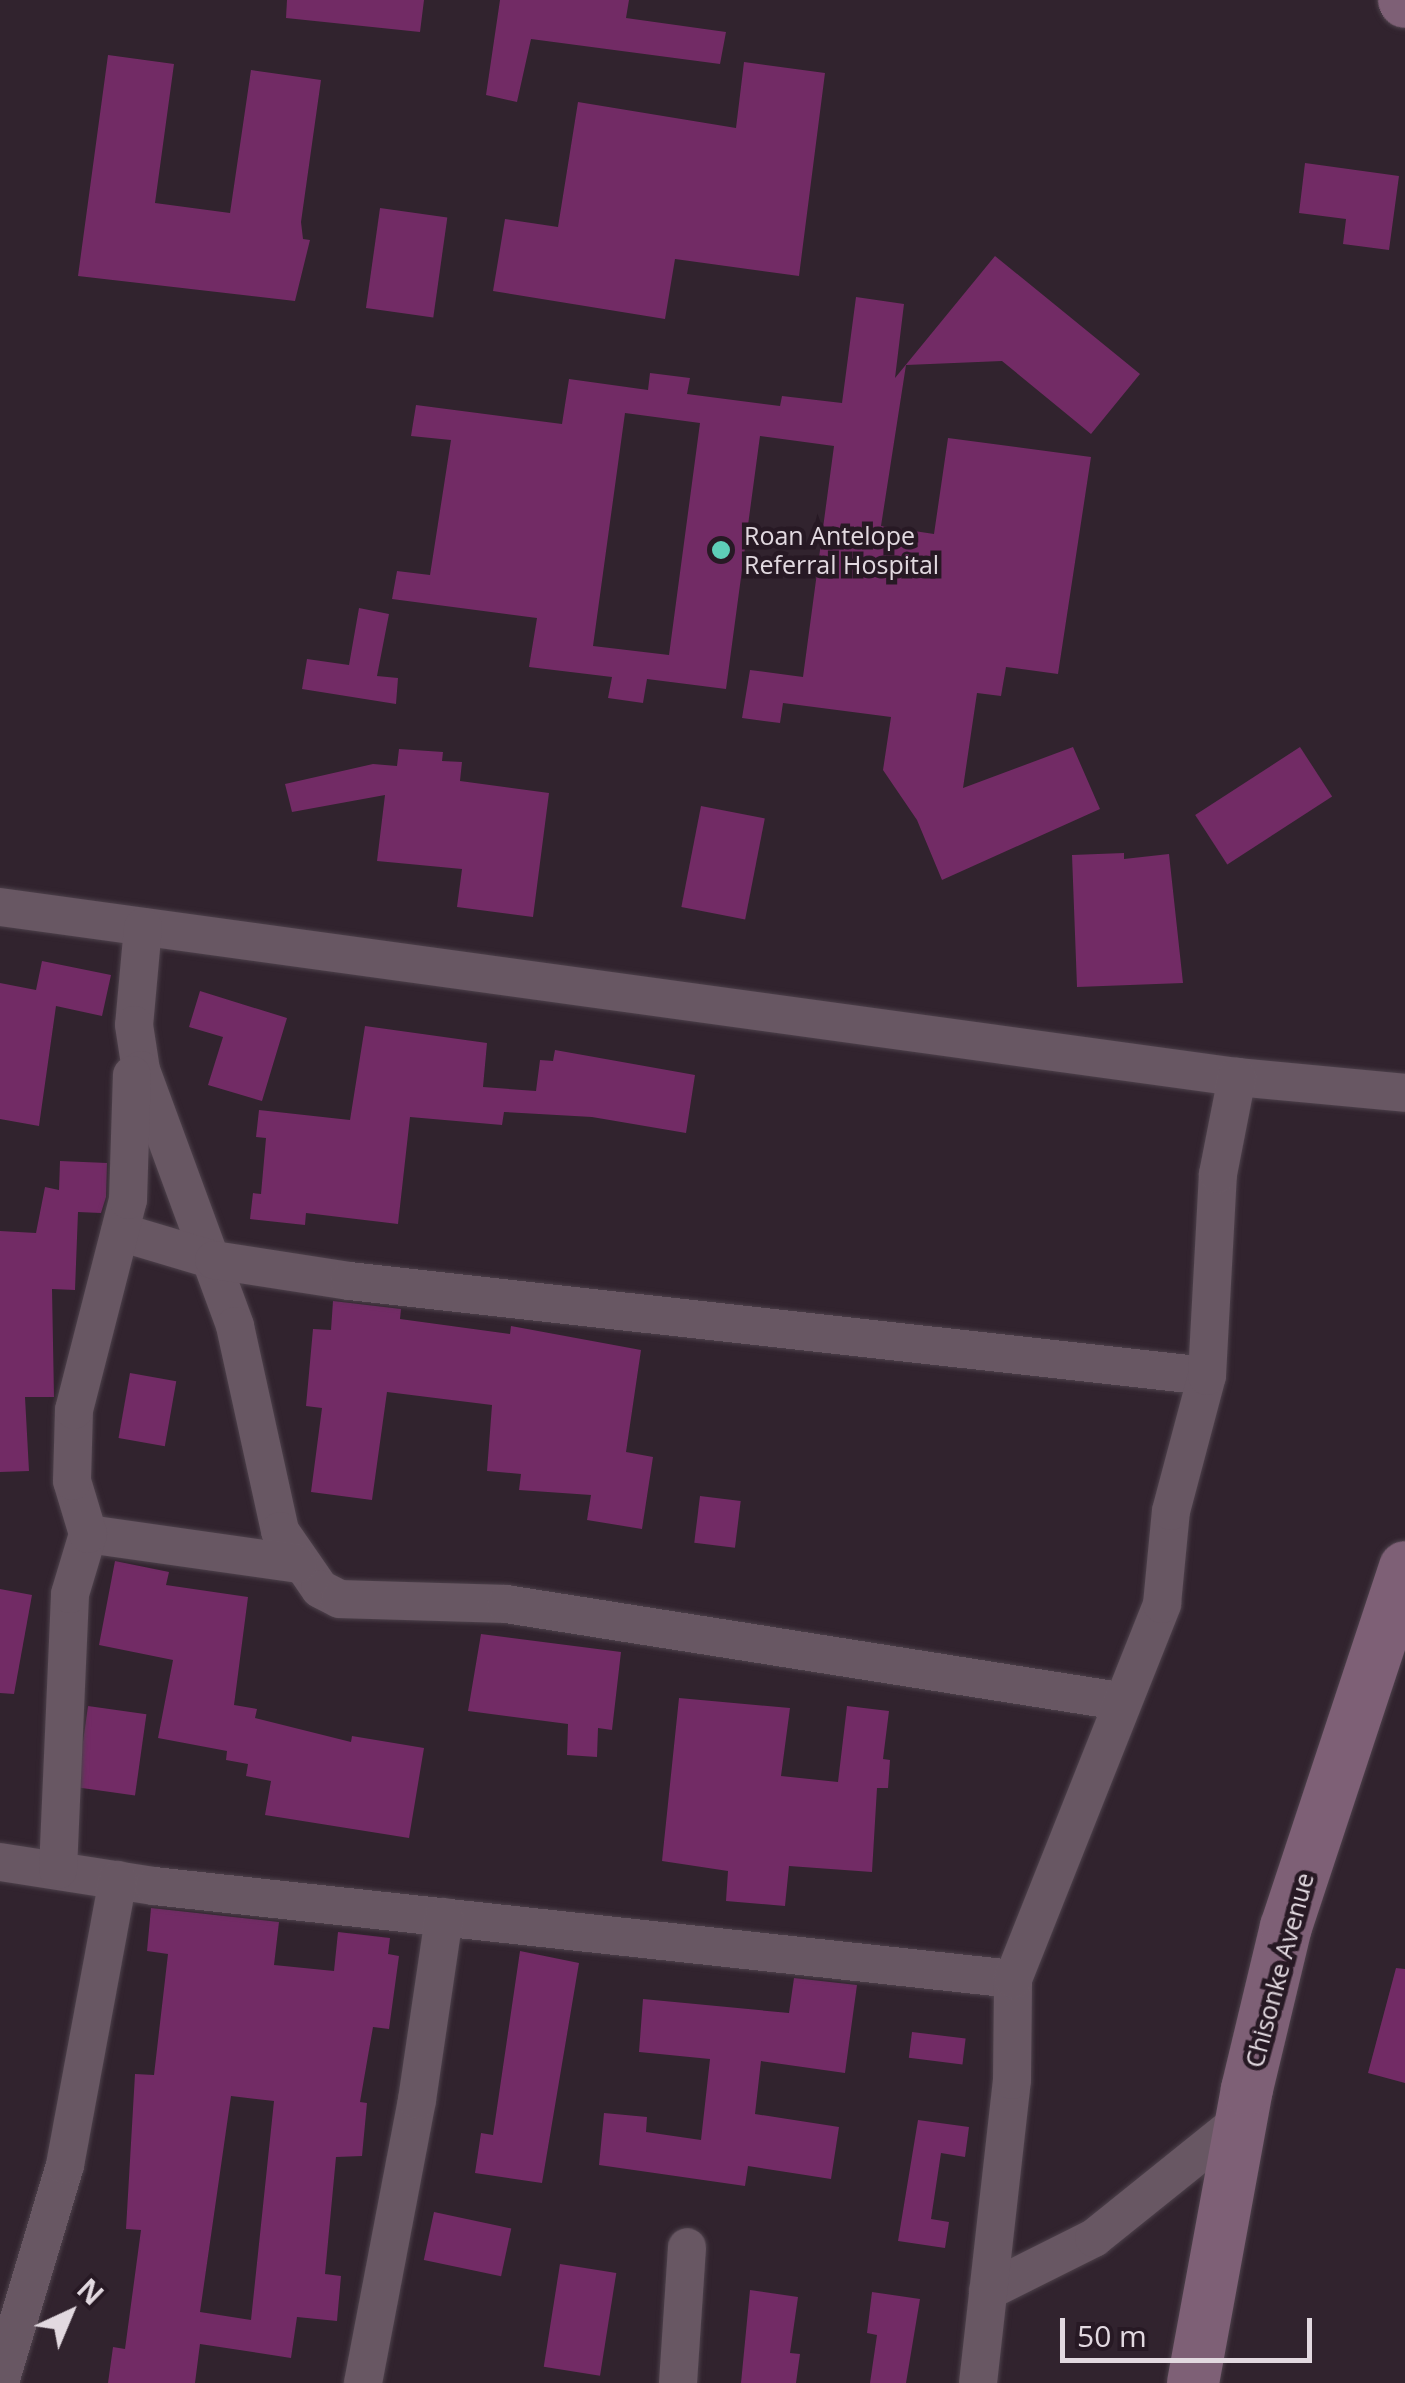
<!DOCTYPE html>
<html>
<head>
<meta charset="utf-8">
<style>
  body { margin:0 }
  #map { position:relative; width:1405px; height:2383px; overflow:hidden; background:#31232e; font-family:"Open Sans",sans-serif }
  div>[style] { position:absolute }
  .building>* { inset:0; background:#722b65; transform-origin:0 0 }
  .roads { filter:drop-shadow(0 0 2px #4d414b) drop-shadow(0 0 2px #4d414b) }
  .street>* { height:38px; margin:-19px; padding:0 19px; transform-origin:19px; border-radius:19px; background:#685763 }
  .secondary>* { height:52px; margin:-26px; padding:0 26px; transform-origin:26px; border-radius:26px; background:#7e6076 }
  .dots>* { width:28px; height:28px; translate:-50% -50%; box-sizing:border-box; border:5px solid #271924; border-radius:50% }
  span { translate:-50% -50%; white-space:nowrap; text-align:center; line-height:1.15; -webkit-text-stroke:9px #271924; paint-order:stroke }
  .poi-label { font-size:25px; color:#e2d9e0 }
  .left { translate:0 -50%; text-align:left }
  .street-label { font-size:25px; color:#e2d9e0 }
  .north { position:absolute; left:20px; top:2263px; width:100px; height:100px; -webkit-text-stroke:8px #271924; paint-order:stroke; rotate:44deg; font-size:28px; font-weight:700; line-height:40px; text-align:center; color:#e2d9e0 }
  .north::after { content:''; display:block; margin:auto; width:35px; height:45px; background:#e2d9e0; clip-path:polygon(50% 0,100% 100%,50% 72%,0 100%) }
  .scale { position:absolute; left:1060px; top:2318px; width:252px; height:45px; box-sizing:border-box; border:5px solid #e2d9e0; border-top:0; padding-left:12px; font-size:30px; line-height:35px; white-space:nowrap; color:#e2d9e0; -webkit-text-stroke:8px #271924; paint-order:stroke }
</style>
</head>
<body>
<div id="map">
  <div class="building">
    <i style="clip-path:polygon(287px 0,424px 0,420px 32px,286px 18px)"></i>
    <i style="clip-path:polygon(500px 0,629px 0,626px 18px,726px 32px,720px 64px,531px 39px,517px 102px,486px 95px)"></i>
    <i style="clip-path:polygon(108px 55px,174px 64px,155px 203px,230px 213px,251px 70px,321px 80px,301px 222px,303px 239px,310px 240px,295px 301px,78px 276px)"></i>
    <i style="clip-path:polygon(744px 62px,825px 73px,799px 276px,675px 259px,665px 319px,493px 291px,505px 219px,558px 227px,578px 102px,736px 128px)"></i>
    <i style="clip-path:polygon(1305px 163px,1399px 176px,1389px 250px,1343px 244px,1346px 219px,1299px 213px)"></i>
    <i style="left:380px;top:208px;width:68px;height:101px;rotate:8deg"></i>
    <i style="clip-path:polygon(evenodd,995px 256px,1140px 374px,1091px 434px,1002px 361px,906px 365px,881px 526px,934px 534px,948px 438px,1091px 457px,1058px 674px,1006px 667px,1001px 696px,977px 693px,963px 788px,1073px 747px,1100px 809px,942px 880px,917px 820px,883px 770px,891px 717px,783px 703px,780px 723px,742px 718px,750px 670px,803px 677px,834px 446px,760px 436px,726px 689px,647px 679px,643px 703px,608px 698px,612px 677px,529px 667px,537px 618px,392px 599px,397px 571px,430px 575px,451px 440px,411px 436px,416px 405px,562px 424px,569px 379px,648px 390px,650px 373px,690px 378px,687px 394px,780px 406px,782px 396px,842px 403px,856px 297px,904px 304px,895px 378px,995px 256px,625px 413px,700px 423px,669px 655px,593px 646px,625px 413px)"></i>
    <i style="clip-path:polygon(359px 608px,389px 614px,377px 676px,398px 678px,396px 704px,302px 689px,307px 659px,349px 665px)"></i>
    <i style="left:1300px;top:747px;width:59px;height:125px;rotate:57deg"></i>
    <i style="clip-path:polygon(399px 749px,443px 752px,442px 761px,462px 762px,460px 781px,549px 793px,533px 917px,457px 907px,462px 869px,377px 861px,385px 795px,292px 812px,285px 784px,373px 764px,397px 766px)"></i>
    <i style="left:701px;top:806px;width:65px;height:103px;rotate:11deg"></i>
    <i style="clip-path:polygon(1124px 853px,1124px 859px,1169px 854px,1183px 983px,1077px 987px,1072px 855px)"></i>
    <i style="clip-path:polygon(42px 961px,111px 975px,102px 1016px,56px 1006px,39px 1126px,0 1119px,0 983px,36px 990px)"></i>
    <i style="clip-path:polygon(200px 991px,287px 1018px,262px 1101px,208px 1085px,223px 1037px,189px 1027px)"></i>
    <i style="clip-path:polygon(365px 1026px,487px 1043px,483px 1087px,536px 1091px,540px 1060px,553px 1061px,555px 1050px,695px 1075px,686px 1133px,592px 1117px,504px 1112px,502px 1125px,410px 1117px,398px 1224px,306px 1213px,305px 1225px,250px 1219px,253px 1193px,261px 1194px,266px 1138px,256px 1137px,259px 1110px,350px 1120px)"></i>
    <i style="clip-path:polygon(60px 1161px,107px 1163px,106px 1197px,101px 1213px,78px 1212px,75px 1290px,52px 1289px,54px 1397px,25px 1397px,29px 1471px,0 1472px,0 1231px,36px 1233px,45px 1187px,59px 1190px)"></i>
    <i style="clip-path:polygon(333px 1301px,401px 1309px,400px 1319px,510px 1334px,511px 1326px,641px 1350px,626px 1452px,653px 1457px,642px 1529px,587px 1520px,591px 1495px,519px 1490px,521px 1474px,487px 1471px,492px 1405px,387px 1392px,372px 1500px,311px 1492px,322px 1408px,306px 1406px,313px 1329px,331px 1330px)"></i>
    <i style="left:130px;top:1373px;width:47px;height:66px;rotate:10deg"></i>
    <i style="left:700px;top:1496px;width:41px;height:47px;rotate:7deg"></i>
    <i style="clip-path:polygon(115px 1561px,169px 1572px,166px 1585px,248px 1597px,234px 1705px,257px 1709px,255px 1718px,351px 1742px,352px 1736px,424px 1748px,409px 1838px,265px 1815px,271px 1781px,246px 1776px,248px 1764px,226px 1760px,227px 1751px,158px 1738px,173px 1660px,99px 1645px)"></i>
    <i style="clip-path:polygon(0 1589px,32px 1595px,14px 1694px,0 1693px)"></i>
    <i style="clip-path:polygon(481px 1634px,621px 1652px,612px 1730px,598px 1728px,597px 1757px,567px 1755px,568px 1724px,468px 1711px)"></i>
    <i style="clip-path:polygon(679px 1698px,790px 1708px,781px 1776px,838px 1782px,847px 1706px,889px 1711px,883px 1759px,890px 1760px,888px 1788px,877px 1788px,872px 1872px,789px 1866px,785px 1906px,726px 1901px,728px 1871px,662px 1861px)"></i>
    <i style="left:88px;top:1706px;width:59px;height:82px;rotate:8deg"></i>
    <i style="clip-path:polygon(evenodd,151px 1908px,279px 1922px,274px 1965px,334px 1971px,338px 1932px,390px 1938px,388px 1954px,399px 1956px,389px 2029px,373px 2027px,360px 2102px,367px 2103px,362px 2156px,336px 2157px,325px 2274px,341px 2276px,337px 2321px,297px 2317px,291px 2358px,200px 2344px,195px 2383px,108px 2383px,113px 2347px,125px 2349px,141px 2230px,126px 2229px,135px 2074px,154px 2075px,168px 1954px,147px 1951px,151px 1908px,231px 2096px,274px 2101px,251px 2320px,200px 2312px,231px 2096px)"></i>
    <i style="clip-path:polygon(520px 1951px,579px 1963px,542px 2183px,475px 2173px,481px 2133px,493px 2135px)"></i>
    <i style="clip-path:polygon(1396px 1968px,1405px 1969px,1405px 2083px,1368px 2073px)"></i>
    <i style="clip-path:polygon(794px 1978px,857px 1985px,845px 2073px,761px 2061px,755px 2114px,839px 2127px,831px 2179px,748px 2166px,745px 2186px,599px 2165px,604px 2113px,647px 2117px,646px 2132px,701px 2140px,710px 2059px,639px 2052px,643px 1999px,789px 2013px)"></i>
    <i style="left:912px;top:2032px;width:54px;height:26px;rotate:7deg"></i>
    <i style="clip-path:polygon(918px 2120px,969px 2127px,965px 2157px,941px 2153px,931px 2219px,949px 2222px,945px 2248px,898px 2241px)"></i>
    <i style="left:434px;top:2212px;width:79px;height:49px;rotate:12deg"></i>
    <i style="left:560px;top:2264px;width:57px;height:104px;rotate:9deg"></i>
    <i style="clip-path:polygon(750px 2290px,798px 2297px,790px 2353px,800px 2354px,796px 2383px,741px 2383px)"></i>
    <i style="clip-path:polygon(872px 2292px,920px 2299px,906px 2383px,870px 2383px,877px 2335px,867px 2333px)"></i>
  </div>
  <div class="roads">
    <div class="street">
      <i style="left:0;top:907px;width:1249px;rotate:7.83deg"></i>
      <i style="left:1237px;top:1077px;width:169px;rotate:5.4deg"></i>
      <i style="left:143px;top:927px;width:98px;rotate:95.2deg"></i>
      <i style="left:134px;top:1025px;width:46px;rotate:81.2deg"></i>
      <i style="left:141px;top:1070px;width:273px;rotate:69.8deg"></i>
      <i style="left:235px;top:1326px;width:210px;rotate:77.6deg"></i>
      <i style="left:280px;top:1531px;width:70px;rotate:55.4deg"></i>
      <i style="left:320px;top:1589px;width:22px;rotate:27deg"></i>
      <i style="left:340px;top:1599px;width:166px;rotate:1.7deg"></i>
      <i style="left:506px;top:1604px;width:621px;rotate:8.99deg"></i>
      <i style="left:120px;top:1232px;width:98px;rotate:16.6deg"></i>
      <i style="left:214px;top:1260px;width:137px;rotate:8.8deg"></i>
      <i style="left:349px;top:1281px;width:863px;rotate:6.32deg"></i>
      <i style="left:88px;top:1534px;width:212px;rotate:8.1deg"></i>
      <i style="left:0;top:1862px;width:156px;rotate:8.9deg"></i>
      <i style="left:154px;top:1886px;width:864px;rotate:6.18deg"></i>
      <i style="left:58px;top:1870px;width:276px;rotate:-87.5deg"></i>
      <i style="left:70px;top:1594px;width:63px;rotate:-73.3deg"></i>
      <i style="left:88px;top:1534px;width:55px;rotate:-106.8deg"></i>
      <i style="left:72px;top:1481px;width:71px;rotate:-88.4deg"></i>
      <i style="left:74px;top:1410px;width:217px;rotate:-75.6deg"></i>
      <i style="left:128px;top:1200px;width:125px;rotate:-88.2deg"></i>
      <i style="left:988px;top:2291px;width:119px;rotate:-26.6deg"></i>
      <i style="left:1094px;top:2238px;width:189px;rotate:-38.8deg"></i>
      <i style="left:0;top:2382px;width:227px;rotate:-73.3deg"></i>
      <i style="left:65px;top:2165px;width:290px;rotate:-79.5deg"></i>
      <i style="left:363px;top:2383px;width:288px;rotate:-79.2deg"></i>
      <i style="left:417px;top:2100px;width:185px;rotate:-81.6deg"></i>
      <i style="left:678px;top:2383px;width:136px;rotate:-86.2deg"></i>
      <i style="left:978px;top:2383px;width:305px;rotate:-83.6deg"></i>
      <i style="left:1012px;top:2080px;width:101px;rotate:-89.4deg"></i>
      <i style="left:1013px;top:1979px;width:404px;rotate:-68.3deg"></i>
      <i style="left:1162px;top:1604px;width:93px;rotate:-84.5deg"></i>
      <i style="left:1171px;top:1511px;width:140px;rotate:-75.1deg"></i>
      <i style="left:1207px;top:1376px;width:202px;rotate:-86.9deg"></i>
      <i style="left:1218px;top:1174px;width:99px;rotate:-78.9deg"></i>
    </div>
    <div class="secondary">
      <i style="left:1404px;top:0;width:2px;rotate:63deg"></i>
      <i style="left:1193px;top:2383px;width:299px;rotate:-79.6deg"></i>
      <i style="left:1247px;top:2089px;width:167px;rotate:-76.5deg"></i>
      <i style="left:1286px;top:1927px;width:379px;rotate:-71.7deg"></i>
    </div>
  </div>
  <div class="dots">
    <i style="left:721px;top:550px;background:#5eceb8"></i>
  </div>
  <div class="poi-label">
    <span class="left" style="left:744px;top:550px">Roan Antelope<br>Referral Hospital</span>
  </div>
  <div class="street-label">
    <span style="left:1279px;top:1970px;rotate:-75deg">Chisonke Avenue</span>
  </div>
  <div class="north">N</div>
  <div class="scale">50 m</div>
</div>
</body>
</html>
